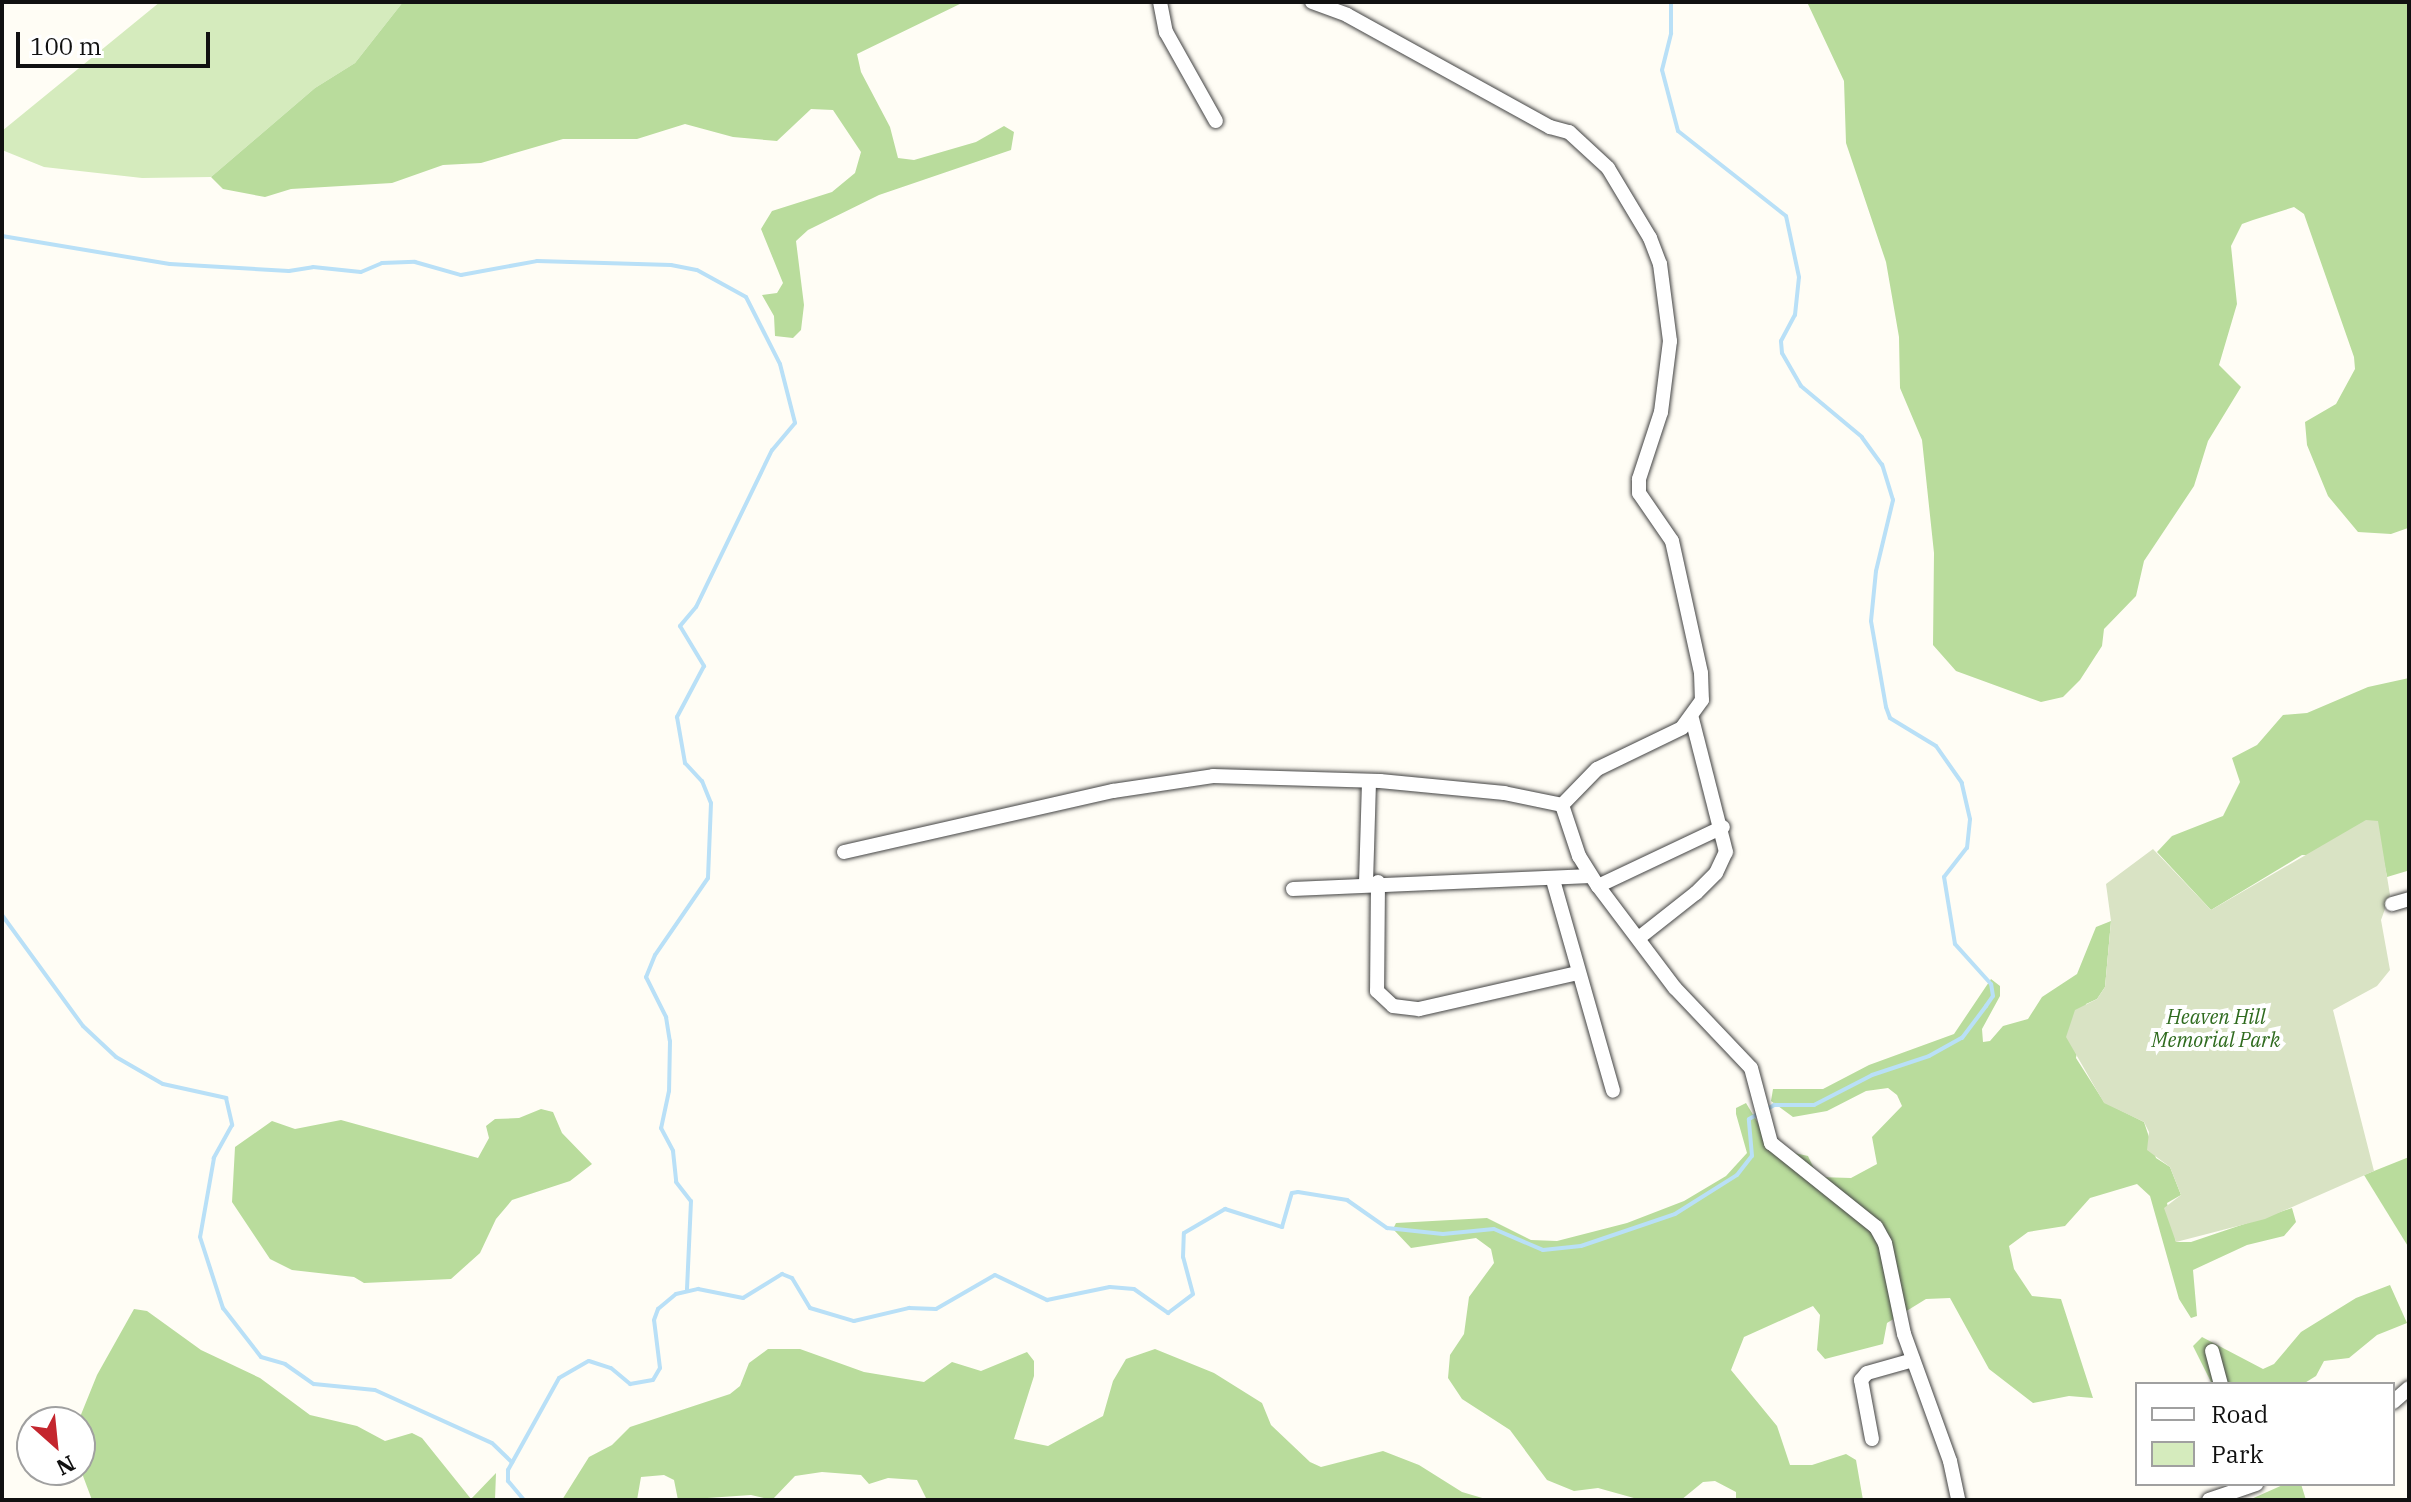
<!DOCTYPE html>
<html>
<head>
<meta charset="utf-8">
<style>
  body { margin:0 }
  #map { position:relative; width:2411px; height:1502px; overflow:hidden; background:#fffdf5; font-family:"IBM Plex Serif",serif }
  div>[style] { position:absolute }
  .green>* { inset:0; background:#d5ebbd }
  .forest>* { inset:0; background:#b9dc9c }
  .cemetery>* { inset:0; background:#d9e3c4 }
  .stream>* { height:4px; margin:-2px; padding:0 2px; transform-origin:2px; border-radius:2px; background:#b9e0f7 }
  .roads { filter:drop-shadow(0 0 2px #444) drop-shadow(0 0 2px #444) }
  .minor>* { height:14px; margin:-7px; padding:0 7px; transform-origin:7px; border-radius:7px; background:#fff }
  span { translate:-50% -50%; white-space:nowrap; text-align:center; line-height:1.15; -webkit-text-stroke:8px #fff; paint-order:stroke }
  .park-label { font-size:20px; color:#2f6b1f; font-style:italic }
  .frame { position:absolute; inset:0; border:4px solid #111; pointer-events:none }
  .legend { position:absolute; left:2135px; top:1382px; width:260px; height:104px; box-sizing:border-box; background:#fff; border:2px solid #a0a0a0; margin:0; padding:10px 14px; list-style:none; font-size:24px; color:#111 }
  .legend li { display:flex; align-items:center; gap:16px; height:40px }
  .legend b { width:40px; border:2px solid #a0a0a0 }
  .north { position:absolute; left:16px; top:1406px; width:80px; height:80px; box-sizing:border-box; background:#fff; border:2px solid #a0a0a0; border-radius:50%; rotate:153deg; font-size:22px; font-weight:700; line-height:32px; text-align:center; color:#111 }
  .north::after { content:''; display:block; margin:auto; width:28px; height:36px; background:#c4262e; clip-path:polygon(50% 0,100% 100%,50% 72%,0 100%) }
  .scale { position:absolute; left:16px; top:32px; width:194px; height:36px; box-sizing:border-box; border:4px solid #111; border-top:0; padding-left:10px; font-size:24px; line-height:28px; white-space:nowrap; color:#111; -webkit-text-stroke:6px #fff; paint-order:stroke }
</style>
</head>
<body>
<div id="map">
  <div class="green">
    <i style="clip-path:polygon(160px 2px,403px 2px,355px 63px,315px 88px,211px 177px,142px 178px,44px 167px,2px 150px,2px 131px)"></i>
  </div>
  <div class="forest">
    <i style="clip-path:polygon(403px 2px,964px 2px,857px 54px,861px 72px,890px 127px,898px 158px,914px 160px,976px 142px,1004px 126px,1014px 132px,1011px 150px,879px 195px,808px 230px,796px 241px,804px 305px,801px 330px,793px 338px,775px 336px,774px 316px,762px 295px,777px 293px,783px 283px,761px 229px,772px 211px,832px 192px,855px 173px,861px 152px,833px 110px,811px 109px,777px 141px,733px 137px,685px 124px,637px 139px,563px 139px,481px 163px,443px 165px,392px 183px,291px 189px,265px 197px,223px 189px,211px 177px,315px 88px,355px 63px)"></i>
    <i style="clip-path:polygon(1807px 2px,2409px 2px,2408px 528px,2391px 534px,2358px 532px,2328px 496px,2307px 445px,2305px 422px,2336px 404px,2355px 369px,2354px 357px,2304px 214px,2294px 207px,2253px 220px,2242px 224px,2231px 246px,2237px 304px,2219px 365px,2241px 387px,2208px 441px,2194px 486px,2144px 561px,2136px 596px,2104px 629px,2102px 646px,2080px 680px,2063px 697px,2041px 702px,1956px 671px,1933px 645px,1934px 553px,1922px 440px,1900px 388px,1899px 337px,1886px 262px,1846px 143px,1844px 81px)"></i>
    <i style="clip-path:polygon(2409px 678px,2407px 871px,2387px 877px,2383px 857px,2302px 855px,2211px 910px,2157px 852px,2172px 836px,2223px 816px,2240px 782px,2232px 758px,2257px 745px,2283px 715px,2307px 713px,2368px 687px)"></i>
    <i style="clip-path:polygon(2111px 921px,2105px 987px,2097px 999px,2086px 1004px,2076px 1058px,2104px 1102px,2144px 1122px,2156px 1158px,2170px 1167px,2181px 1195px,2167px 1203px,2176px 1242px,2191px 1242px,2292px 1208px,2296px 1222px,2284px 1236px,2247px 1245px,2193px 1270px,2197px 1316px,2191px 1318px,2179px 1299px,2150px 1196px,2137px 1184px,2090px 1198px,2065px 1226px,2028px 1232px,2009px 1246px,2014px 1269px,2032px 1296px,2061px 1299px,2093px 1398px,2069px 1396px,2033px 1403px,1989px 1369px,1950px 1298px,1926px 1299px,1887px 1323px,1883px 1344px,1825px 1359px,1817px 1350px,1820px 1315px,1813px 1306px,1744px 1337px,1731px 1370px,1777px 1426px,1790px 1465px,1812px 1465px,1846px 1454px,1856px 1460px,1863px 1500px,1736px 1500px,1736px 1492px,1715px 1481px,1703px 1482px,1681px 1500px,1641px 1500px,1598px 1488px,1574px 1491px,1547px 1480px,1510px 1430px,1462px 1399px,1448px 1378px,1450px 1355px,1464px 1334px,1469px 1297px,1494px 1263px,1491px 1249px,1476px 1238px,1411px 1248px,1393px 1229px,1396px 1223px,1487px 1218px,1531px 1240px,1557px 1241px,1627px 1223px,1684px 1201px,1726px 1176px,1747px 1153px,1736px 1114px,1736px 1108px,1746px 1103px,1758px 1123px,1790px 1152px,1808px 1156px,1818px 1177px,1851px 1178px,1877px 1164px,1872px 1137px,1902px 1106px,1897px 1095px,1888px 1088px,1866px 1091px,1827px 1111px,1793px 1117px,1771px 1101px,1773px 1089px,1823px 1089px,1869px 1065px,1954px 1034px,1991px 979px,2000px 986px,2000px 996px,1982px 1029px,1983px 1042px,1990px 1041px,2003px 1026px,2028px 1019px,2042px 997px,2077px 974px,2096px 927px)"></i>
    <i style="clip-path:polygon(541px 1109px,553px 1112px,562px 1133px,592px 1164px,570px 1181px,512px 1200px,496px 1219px,480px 1253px,451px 1279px,364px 1283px,354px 1277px,292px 1270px,270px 1259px,232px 1202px,235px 1147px,272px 1121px,295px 1129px,341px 1120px,478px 1158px,489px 1138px,486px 1126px,495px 1119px,519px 1118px)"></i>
    <i style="clip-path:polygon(2409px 1157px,2409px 1248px,2364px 1175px)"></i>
    <i style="clip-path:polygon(2390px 1285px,2407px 1323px,2377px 1335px,2349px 1358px,2324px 1361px,2316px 1376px,2303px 1384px,2212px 1384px,2193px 1346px,2202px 1337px,2263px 1369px,2274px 1364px,2301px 1332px,2356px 1298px)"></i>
    <i style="clip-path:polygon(134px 1309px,147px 1311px,201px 1350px,260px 1378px,310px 1415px,357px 1426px,385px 1441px,412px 1433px,422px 1438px,471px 1499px,496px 1473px,495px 1500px,92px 1500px,80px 1468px,78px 1422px,97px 1375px)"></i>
    <i style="clip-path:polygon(768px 1349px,800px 1349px,864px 1372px,924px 1382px,952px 1362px,981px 1371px,1027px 1352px,1034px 1361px,1034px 1376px,1014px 1439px,1048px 1446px,1103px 1416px,1113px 1381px,1126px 1359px,1155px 1349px,1214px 1373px,1262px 1403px,1271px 1425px,1310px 1462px,1321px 1467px,1383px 1451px,1419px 1465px,1462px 1492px,1489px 1500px,927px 1500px,917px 1480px,888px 1478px,869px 1484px,861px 1475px,822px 1472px,795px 1476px,772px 1500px,751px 1495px,678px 1500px,674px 1480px,664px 1475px,641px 1477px,637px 1500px,562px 1500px,589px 1457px,612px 1445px,630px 1427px,730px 1394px,740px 1386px,749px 1363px)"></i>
    <i style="clip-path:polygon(2285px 1484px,2301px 1484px,2306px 1500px,2249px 1500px)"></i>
  </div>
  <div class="cemetery">
    <i style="clip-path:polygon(2366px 820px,2378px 821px,2390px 895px,2381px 920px,2390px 970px,2377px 986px,2333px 1010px,2374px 1171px,2265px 1219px,2176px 1242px,2164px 1208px,2181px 1195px,2170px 1167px,2147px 1150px,2149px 1132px,2144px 1122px,2104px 1103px,2066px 1037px,2075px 1010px,2097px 999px,2105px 987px,2111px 921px,2106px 884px,2153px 849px,2211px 910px)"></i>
  </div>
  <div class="stream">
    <i style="left:2px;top:236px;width:170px;rotate:9.5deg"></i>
    <i style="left:170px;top:264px;width:119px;rotate:3.4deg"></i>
    <i style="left:289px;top:271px;width:24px;rotate:-9deg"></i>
    <i style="left:313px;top:267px;width:48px;rotate:5.9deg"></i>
    <i style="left:361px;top:272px;width:23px;rotate:-23deg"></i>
    <i style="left:382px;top:263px;width:33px;rotate:-2deg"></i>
    <i style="left:415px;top:262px;width:48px;rotate:15.8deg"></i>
    <i style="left:461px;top:275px;width:77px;rotate:-10.4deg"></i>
    <i style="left:537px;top:261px;width:134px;rotate:1.7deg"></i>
    <i style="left:671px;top:265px;width:26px;rotate:11deg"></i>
    <i style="left:697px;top:270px;width:56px;rotate:28.9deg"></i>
    <i style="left:746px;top:297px;width:75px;rotate:63.1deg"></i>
    <i style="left:780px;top:364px;width:61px;rotate:75.7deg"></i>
    <i style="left:795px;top:423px;width:35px;rotate:130deg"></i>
    <i style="left:772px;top:450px;width:174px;rotate:115.8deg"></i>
    <i style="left:696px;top:607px;width:25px;rotate:130deg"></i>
    <i style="left:680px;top:626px;width:47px;rotate:59deg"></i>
    <i style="left:704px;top:666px;width:58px;rotate:117.9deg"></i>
    <i style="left:677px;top:717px;width:47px;rotate:80.1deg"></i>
    <i style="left:685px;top:763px;width:25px;rotate:47deg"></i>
    <i style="left:702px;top:781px;width:24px;rotate:68deg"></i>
    <i style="left:711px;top:803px;width:75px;rotate:92.3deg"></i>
    <i style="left:708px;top:878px;width:93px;rotate:124.5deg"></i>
    <i style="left:655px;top:955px;width:24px;rotate:112deg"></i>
    <i style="left:646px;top:977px;width:45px;rotate:63.4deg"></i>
    <i style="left:666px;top:1017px;width:24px;rotate:81deg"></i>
    <i style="left:670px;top:1041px;width:50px;rotate:91.1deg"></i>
    <i style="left:669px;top:1091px;width:38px;rotate:102deg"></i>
    <i style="left:661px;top:1128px;width:26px;rotate:62deg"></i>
    <i style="left:673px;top:1151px;width:31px;rotate:84deg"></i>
    <i style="left:676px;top:1182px;width:24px;rotate:52deg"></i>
    <i style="left:691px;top:1201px;width:89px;rotate:92.6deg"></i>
    <i style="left:2px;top:915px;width:137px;rotate:53.9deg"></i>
    <i style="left:83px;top:1026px;width:45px;rotate:43.2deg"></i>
    <i style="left:116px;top:1057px;width:54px;rotate:29.9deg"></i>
    <i style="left:163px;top:1084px;width:65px;rotate:12.5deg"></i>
    <i style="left:226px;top:1098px;width:28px;rotate:77deg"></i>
    <i style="left:232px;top:1125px;width:38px;rotate:119deg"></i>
    <i style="left:214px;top:1158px;width:80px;rotate:100deg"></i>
    <i style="left:200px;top:1237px;width:75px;rotate:72.1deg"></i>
    <i style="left:223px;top:1308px;width:62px;rotate:52.2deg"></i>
    <i style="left:261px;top:1357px;width:25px;rotate:16deg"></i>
    <i style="left:285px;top:1364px;width:35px;rotate:35deg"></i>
    <i style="left:314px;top:1384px;width:61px;rotate:5.6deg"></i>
    <i style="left:375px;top:1390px;width:128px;rotate:24.4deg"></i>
    <i style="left:492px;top:1443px;width:28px;rotate:44deg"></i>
    <i style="left:524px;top:1500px;width:25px;rotate:-130deg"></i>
    <i style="left:508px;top:1481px;width:11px;rotate:-90deg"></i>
    <i style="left:508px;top:1470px;width:105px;rotate:-61deg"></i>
    <i style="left:559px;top:1378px;width:34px;rotate:-30deg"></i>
    <i style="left:589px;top:1361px;width:23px;rotate:18deg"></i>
    <i style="left:611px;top:1368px;width:25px;rotate:40deg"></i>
    <i style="left:630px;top:1384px;width:23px;rotate:-10deg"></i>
    <i style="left:653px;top:1380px;width:14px;rotate:-60deg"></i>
    <i style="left:660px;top:1368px;width:48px;rotate:-97.1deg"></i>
    <i style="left:654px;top:1320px;width:12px;rotate:-70deg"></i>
    <i style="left:658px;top:1309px;width:23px;rotate:-40deg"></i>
    <i style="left:676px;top:1294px;width:23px;rotate:-13deg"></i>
    <i style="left:698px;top:1289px;width:46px;rotate:11.3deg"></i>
    <i style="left:743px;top:1298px;width:46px;rotate:-31.6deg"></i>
    <i style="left:782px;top:1274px;width:11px;rotate:22deg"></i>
    <i style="left:792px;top:1278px;width:35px;rotate:59deg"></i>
    <i style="left:810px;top:1308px;width:46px;rotate:16.5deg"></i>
    <i style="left:854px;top:1321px;width:57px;rotate:-13.3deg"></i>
    <i style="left:909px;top:1308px;width:27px;rotate:2deg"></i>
    <i style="left:936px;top:1309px;width:68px;rotate:-30deg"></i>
    <i style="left:995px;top:1275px;width:58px;rotate:25.7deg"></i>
    <i style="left:1047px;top:1300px;width:64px;rotate:-11.7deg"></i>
    <i style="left:1110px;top:1287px;width:24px;rotate:5deg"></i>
    <i style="left:1134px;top:1289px;width:42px;rotate:35.2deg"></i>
    <i style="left:1168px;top:1313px;width:31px;rotate:-37deg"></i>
    <i style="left:1193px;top:1294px;width:38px;rotate:-105deg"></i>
    <i style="left:1183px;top:1257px;width:24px;rotate:-88deg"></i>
    <i style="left:1184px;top:1233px;width:48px;rotate:-30.3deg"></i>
    <i style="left:1225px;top:1209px;width:60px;rotate:17.5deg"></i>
    <i style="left:1282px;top:1227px;width:35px;rotate:-74deg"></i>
    <i style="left:1292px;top:1193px;width:6px;rotate:-9deg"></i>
    <i style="left:1298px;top:1192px;width:50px;rotate:9.3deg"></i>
    <i style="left:1347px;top:1200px;width:49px;rotate:35deg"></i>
    <i style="left:1387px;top:1228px;width:56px;rotate:6.1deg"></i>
    <i style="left:1443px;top:1234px;width:51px;rotate:-5.6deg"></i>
    <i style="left:1494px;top:1229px;width:53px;rotate:23.2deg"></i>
    <i style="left:1543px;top:1250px;width:38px;rotate:-6deg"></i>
    <i style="left:1581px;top:1246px;width:99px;rotate:-18.8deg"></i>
    <i style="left:1675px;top:1214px;width:73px;rotate:-32.2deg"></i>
    <i style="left:1737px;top:1175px;width:24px;rotate:-52deg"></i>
    <i style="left:1752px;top:1156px;width:37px;rotate:-95deg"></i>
    <i style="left:1749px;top:1119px;width:29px;rotate:-29deg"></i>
    <i style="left:1774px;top:1105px;width:40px"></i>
    <i style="left:1814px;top:1105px;width:65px;rotate:-27.3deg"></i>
    <i style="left:1872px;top:1075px;width:60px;rotate:-18.4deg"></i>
    <i style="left:1929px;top:1056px;width:38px;rotate:-29deg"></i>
    <i style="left:1962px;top:1038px;width:40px;rotate:-53deg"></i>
    <i style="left:1986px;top:1006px;width:12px;rotate:-55deg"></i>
    <i style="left:1993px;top:996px;width:12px;rotate:-99deg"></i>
    <i style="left:1991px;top:984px;width:54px;rotate:-132deg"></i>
    <i style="left:1955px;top:944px;width:68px;rotate:-99.3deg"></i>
    <i style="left:1944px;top:877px;width:37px;rotate:-52deg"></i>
    <i style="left:1967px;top:848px;width:29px;rotate:-84deg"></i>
    <i style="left:1970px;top:819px;width:37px;rotate:-103deg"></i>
    <i style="left:1962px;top:783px;width:45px;rotate:-125.1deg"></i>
    <i style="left:1936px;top:746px;width:54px;rotate:-148.7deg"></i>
    <i style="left:1890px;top:718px;width:12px;rotate:-110deg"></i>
    <i style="left:1886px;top:707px;width:87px;rotate:-99.9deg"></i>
    <i style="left:1871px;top:621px;width:50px;rotate:-84.3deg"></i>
    <i style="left:1876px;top:571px;width:73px;rotate:-76.5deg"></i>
    <i style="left:1893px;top:500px;width:37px;rotate:-107deg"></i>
    <i style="left:1882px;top:465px;width:34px;rotate:-126deg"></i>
    <i style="left:1862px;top:437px;width:80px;rotate:-140.1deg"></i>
    <i style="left:1801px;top:386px;width:38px;rotate:-120deg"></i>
    <i style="left:1782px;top:353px;width:12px;rotate:-95deg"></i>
    <i style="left:1781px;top:341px;width:30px;rotate:-62deg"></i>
    <i style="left:1795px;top:315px;width:38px;rotate:-84deg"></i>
    <i style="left:1799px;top:277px;width:62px;rotate:-102deg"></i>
    <i style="left:1786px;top:216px;width:137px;rotate:-141.8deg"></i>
    <i style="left:1678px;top:131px;width:63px;rotate:-104.7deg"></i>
    <i style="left:1662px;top:70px;width:38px;rotate:-76deg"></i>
    <i style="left:1671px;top:33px;width:31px;rotate:-90deg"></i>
  </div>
  <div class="roads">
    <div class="minor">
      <i style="left:1160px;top:2px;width:31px;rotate:79deg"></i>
      <i style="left:1166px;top:32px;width:102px;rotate:60.7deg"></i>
      <i style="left:1312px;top:2px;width:37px;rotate:20deg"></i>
      <i style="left:1347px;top:15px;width:232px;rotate:28.9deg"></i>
      <i style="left:1550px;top:127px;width:20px;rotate:15deg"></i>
      <i style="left:1569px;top:132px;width:53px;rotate:42.7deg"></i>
      <i style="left:1608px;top:168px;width:82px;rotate:59deg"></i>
      <i style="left:1650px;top:238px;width:28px;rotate:69deg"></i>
      <i style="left:1660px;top:264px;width:78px;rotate:82.6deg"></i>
      <i style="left:1670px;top:341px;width:72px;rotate:97.2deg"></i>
      <i style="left:1661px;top:412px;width:71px;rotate:108.2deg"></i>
      <i style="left:1639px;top:479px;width:14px;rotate:90deg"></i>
      <i style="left:1639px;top:493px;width:58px;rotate:55.5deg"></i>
      <i style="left:1672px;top:541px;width:135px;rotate:77.6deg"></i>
      <i style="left:1701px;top:673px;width:27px;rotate:88deg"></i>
      <i style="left:1702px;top:700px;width:34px;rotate:126deg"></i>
      <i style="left:1682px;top:728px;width:94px;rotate:154.2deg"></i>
      <i style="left:1597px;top:769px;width:50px;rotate:134.2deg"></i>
      <i style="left:1562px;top:805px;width:54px;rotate:71.6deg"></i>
      <i style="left:1579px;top:856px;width:36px;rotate:58deg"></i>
      <i style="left:1598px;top:886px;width:128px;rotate:53deg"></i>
      <i style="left:1675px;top:988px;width:110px;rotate:46.5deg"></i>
      <i style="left:1751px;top:1068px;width:78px;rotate:75.1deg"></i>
      <i style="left:1771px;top:1143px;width:134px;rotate:38.7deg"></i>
      <i style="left:1876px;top:1227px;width:18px;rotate:61deg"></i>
      <i style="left:1885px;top:1243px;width:93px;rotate:78.2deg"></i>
      <i style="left:1904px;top:1334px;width:135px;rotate:70.1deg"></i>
      <i style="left:1950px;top:1461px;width:40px;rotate:78deg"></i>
      <i style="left:844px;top:852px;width:276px;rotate:-12.8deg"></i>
      <i style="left:1113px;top:791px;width:101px;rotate:-8.5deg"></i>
      <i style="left:1213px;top:776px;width:167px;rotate:1.7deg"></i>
      <i style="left:1380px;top:781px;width:125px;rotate:5.5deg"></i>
      <i style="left:1504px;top:793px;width:59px;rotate:11.7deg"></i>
      <i style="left:1553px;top:880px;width:219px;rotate:74.1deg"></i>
      <i style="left:1378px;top:882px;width:109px;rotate:90.5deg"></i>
      <i style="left:1377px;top:991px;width:22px;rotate:43deg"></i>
      <i style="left:1393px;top:1006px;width:26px;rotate:7deg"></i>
      <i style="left:1419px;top:1009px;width:163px;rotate:-12.8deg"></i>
      <i style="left:1366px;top:883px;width:102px;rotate:-88.3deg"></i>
      <i style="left:1598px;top:886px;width:138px;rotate:-25.3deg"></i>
      <i style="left:1293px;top:889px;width:298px;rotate:-2.5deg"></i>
      <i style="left:2392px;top:904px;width:18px;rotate:-16deg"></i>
      <i style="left:1640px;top:937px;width:71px;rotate:-38.2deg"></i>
      <i style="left:1696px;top:893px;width:28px;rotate:-45deg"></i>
      <i style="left:1716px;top:873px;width:23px;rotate:-65deg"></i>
      <i style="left:1726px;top:852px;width:137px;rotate:-104.3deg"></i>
      <i style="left:2212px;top:1351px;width:34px;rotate:75deg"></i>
      <i style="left:2393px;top:1402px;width:21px;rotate:-41deg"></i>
      <i style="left:1872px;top:1439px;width:60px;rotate:-100.6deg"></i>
      <i style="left:1861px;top:1380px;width:9px;rotate:-49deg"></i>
      <i style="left:1867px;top:1373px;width:48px;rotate:-15.8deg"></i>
      <i style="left:2209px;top:1500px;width:50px;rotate:-18.8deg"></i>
    </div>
  </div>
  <div class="park-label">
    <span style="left:2216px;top:1028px">Heaven Hill<br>Memorial Park</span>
  </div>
  <div class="frame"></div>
  <ul class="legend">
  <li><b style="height:10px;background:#fff"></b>Road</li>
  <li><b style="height:22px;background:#d5ebbd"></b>Park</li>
  </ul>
  <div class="north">N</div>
  <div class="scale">100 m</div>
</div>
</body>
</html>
